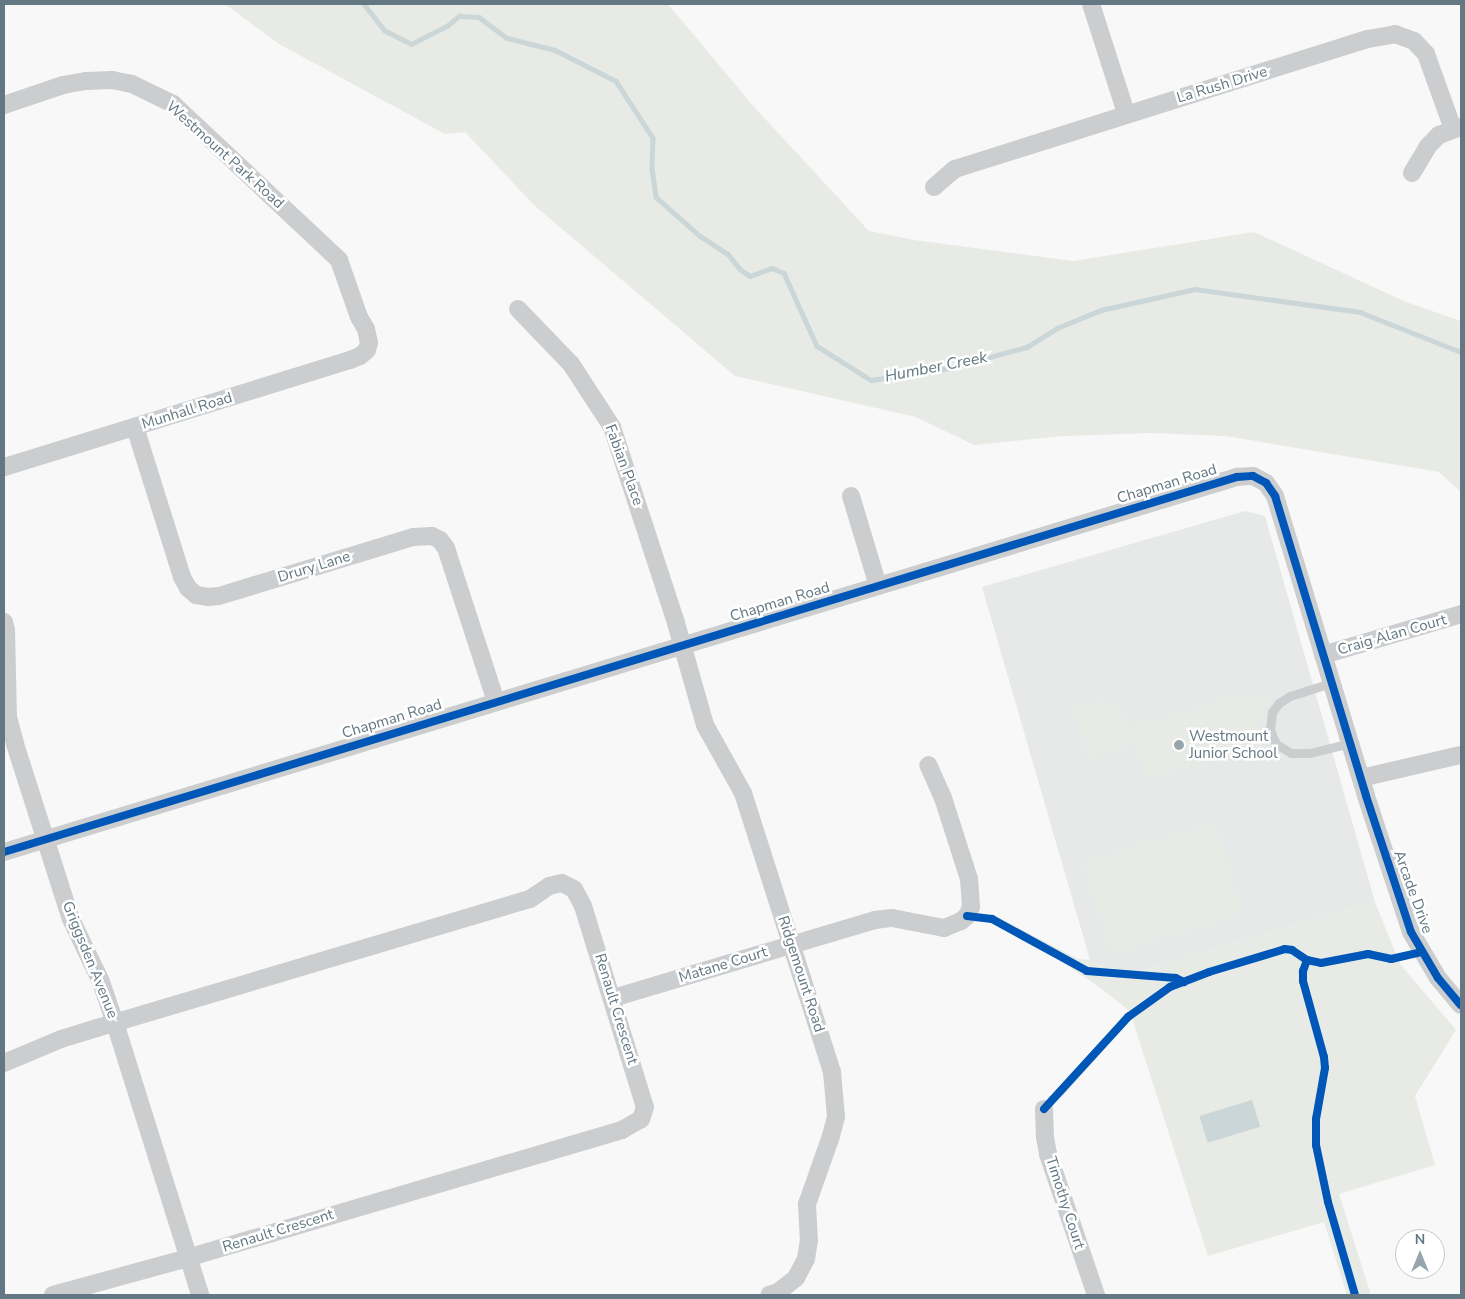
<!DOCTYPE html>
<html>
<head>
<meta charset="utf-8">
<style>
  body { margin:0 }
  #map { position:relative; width:1465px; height:1299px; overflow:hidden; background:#f8f8f8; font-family:"Nunito Sans",sans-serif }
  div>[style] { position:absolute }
  .built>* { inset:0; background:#e7e9e9 }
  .green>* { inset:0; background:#e8eae5; transform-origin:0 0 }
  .water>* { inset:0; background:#cbd6d8; transform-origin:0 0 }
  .stream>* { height:4.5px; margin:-2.25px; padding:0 2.25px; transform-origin:2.25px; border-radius:2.25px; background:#cbd6d8 }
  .service>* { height:9px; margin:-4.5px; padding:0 4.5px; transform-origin:4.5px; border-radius:4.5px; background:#cbcdce }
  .minor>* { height:18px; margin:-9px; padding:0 9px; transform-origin:9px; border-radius:9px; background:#cbcdce }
  .cycleway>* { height:8px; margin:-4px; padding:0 4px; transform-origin:4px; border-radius:4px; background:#0057b8 }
  .dots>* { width:14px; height:14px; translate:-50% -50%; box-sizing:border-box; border:2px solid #fff; border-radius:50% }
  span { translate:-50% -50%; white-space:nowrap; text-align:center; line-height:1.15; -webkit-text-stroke:5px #fff; paint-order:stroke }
  .street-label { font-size:15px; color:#637883 }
  .poi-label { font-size:15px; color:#637883 }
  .left { translate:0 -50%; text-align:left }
  .water-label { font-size:16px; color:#5e777d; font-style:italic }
  .frame { position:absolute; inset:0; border:5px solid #637883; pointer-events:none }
  .north { position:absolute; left:1395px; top:1229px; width:50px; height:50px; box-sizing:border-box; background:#fff; border:1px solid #c1c9cd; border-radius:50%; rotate:0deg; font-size:14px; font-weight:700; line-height:20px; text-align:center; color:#637883 }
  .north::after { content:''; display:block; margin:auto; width:18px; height:22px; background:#97a5ac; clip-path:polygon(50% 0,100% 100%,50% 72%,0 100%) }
</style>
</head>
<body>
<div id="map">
  <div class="built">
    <i style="clip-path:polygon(1245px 511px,1265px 516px,1375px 902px,1140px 971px,1105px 968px,1090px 960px,982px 587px)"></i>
  </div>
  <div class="green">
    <i style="clip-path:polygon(225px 4px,668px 4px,755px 108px,869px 231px,914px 240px,1073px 261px,1254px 232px,1406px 302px,1461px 321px,1461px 492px,1439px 472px,1226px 436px,1151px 433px,1063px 436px,974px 445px,916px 417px,735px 376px,534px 205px,465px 132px,445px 134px,279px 44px)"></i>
    <i style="clip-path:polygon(1240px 694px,1274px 694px,1261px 710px,1258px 723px,1262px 746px,1147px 779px,1130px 728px)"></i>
    <i style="clip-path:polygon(1103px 699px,1125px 716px,1134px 745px,1087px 758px,1074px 708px)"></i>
    <i style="left:1215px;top:822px;width:96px;height:138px;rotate:73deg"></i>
    <i style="clip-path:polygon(1375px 902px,1400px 964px,1456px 1030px,1415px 1096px,1435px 1165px,1339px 1194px,1371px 1295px,1347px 1295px,1324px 1222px,1208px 1256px,1132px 1018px,1063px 1096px,1060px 1092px,1128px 1010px,1098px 986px,1051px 955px,989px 920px,992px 914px,1078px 959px,1090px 960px,1105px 968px,1140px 971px)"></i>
  </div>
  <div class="water">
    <i style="left:1252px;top:1100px;width:28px;height:55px;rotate:73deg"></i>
  </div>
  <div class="stream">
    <i style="left:364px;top:4px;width:33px;rotate:52deg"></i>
    <i style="left:384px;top:30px;width:30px;rotate:27deg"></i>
    <i style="left:411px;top:44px;width:40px;rotate:-26.6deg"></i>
    <i style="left:447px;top:26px;width:16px;rotate:-40deg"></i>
    <i style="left:459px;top:16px;width:20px;rotate:3deg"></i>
    <i style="left:479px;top:17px;width:35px;rotate:37deg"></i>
    <i style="left:507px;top:38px;width:49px;rotate:14deg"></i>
    <i style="left:555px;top:50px;width:68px;rotate:26.9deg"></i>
    <i style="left:616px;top:81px;width:68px;rotate:57deg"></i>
    <i style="left:653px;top:138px;width:30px;rotate:92deg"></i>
    <i style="left:652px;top:168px;width:29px;rotate:82deg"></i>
    <i style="left:656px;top:197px;width:59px;rotate:41.6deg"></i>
    <i style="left:700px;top:236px;width:33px;rotate:33deg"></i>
    <i style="left:728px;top:254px;width:19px;rotate:51deg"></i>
    <i style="left:740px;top:269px;width:12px;rotate:35deg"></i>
    <i style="left:750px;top:276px;width:23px;rotate:-20deg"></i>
    <i style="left:772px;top:268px;width:13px;rotate:23deg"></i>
    <i style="left:784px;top:273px;width:80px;rotate:65.7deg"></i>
    <i style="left:817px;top:346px;width:64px;rotate:32.2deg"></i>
    <i style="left:871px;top:380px;width:79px;rotate:-8.7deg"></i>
    <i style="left:949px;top:368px;width:81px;rotate:-15.1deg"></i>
    <i style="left:1027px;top:347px;width:36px;rotate:-32deg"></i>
    <i style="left:1057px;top:328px;width:48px;rotate:-22.2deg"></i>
    <i style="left:1101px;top:310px;width:96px;rotate:-12.6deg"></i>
    <i style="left:1195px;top:289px;width:167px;rotate:7.9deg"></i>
    <i style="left:1360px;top:312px;width:109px;rotate:21.6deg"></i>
  </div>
  <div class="service">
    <i style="left:1331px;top:683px;width:43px;rotate:162.4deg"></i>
    <i style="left:1290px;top:696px;width:13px;rotate:148deg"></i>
    <i style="left:1279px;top:703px;width:11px;rotate:128deg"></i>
    <i style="left:1272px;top:712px;width:18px;rotate:96deg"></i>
    <i style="left:1270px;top:730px;width:15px;rotate:67deg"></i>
    <i style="left:1276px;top:744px;width:17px;rotate:31deg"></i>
    <i style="left:1291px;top:753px;width:19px"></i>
    <i style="left:1310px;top:753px;width:41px;rotate:-14deg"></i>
  </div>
  <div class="minor">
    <i style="left:1091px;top:4px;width:114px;rotate:72.2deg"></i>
    <i style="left:4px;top:105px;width:62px;rotate:-18.7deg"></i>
    <i style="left:63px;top:85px;width:23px;rotate:-10deg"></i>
    <i style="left:86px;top:81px;width:26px;rotate:-2deg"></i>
    <i style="left:112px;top:80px;width:20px;rotate:11deg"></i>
    <i style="left:132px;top:84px;width:46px;rotate:26deg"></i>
    <i style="left:173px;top:104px;width:228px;rotate:43.2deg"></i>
    <i style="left:339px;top:260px;width:60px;rotate:70.7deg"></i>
    <i style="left:359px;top:317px;width:14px;rotate:60deg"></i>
    <i style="left:366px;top:329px;width:14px;rotate:78deg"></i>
    <i style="left:369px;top:343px;width:7px;rotate:106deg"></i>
    <i style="left:367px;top:350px;width:9px;rotate:139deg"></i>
    <i style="left:360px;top:356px;width:11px;rotate:158deg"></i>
    <i style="left:350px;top:360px;width:362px;rotate:162.8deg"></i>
    <i style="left:1412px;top:173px;width:31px;rotate:-59deg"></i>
    <i style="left:1428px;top:146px;width:16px;rotate:-45deg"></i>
    <i style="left:1439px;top:135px;width:23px;rotate:-20deg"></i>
    <i style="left:934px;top:187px;width:28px;rotate:-41deg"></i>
    <i style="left:955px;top:169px;width:433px;rotate:-17.5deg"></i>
    <i style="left:1368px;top:39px;width:27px;rotate:-10deg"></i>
    <i style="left:1395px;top:34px;width:20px;rotate:20deg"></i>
    <i style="left:1414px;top:41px;width:18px;rotate:47deg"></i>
    <i style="left:1426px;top:54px;width:80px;rotate:70.2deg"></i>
    <i style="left:518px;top:309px;width:76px;rotate:46.1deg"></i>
    <i style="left:571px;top:364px;width:75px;rotate:56.9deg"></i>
    <i style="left:612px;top:427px;width:206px;rotate:71.9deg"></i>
    <i style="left:676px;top:623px;width:106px;rotate:74.1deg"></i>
    <i style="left:705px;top:725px;width:78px;rotate:60.8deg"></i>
    <i style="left:743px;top:793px;width:293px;rotate:72.3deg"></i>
    <i style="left:832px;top:1072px;width:45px;rotate:84.9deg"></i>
    <i style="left:836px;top:1117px;width:20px;rotate:105deg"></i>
    <i style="left:831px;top:1136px;width:72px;rotate:109.4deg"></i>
    <i style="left:807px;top:1204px;width:36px;rotate:87deg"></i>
    <i style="left:809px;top:1240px;width:19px;rotate:99deg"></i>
    <i style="left:806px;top:1259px;width:21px;rotate:118deg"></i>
    <i style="left:796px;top:1278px;width:23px;rotate:142deg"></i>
    <i style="left:778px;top:1292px;width:9px;rotate:162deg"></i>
    <i style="left:135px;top:427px;width:157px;rotate:72.6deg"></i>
    <i style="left:182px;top:577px;width:13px;rotate:61deg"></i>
    <i style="left:188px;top:588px;width:11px;rotate:41deg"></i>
    <i style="left:196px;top:595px;width:12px;rotate:9deg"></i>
    <i style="left:208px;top:597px;width:11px;rotate:-5deg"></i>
    <i style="left:219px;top:596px;width:203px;rotate:-16.9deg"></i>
    <i style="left:413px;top:537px;width:19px;rotate:-3deg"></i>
    <i style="left:432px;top:536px;width:9px;rotate:27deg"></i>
    <i style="left:440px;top:540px;width:10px;rotate:53deg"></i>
    <i style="left:446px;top:548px;width:162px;rotate:72deg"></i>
    <i style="left:851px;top:496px;width:94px;rotate:73.3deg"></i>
    <i style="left:4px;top:622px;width:8px;rotate:76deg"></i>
    <i style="left:6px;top:630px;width:87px;rotate:88.7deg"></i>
    <i style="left:8px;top:717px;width:28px;rotate:75deg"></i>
    <i style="left:15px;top:744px;width:184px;rotate:72.3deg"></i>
    <i style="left:71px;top:919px;width:70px;rotate:64.5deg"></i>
    <i style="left:101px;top:982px;width:43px;rotate:71.1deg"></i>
    <i style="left:115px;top:1023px;width:285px;rotate:72.6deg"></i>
    <i style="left:1323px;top:655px;width:144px;rotate:-16.5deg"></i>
    <i style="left:1361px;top:778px;width:103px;rotate:-13deg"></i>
    <i style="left:4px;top:852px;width:1289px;rotate:-16.92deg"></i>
    <i style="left:1237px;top:477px;width:16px;rotate:-4deg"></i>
    <i style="left:1253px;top:476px;width:15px;rotate:28deg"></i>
    <i style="left:1266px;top:483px;width:16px;rotate:55deg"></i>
    <i style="left:1275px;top:496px;width:313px;rotate:73.1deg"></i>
    <i style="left:1366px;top:796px;width:143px;rotate:71.7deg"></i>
    <i style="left:1411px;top:932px;width:53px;rotate:59.6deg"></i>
    <i style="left:1438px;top:978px;width:35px;rotate:50deg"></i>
    <i style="left:613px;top:998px;width:273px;rotate:-16.6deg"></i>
    <i style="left:875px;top:920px;width:17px;rotate:-7deg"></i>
    <i style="left:892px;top:918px;width:53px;rotate:10.9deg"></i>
    <i style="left:944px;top:928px;width:18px;rotate:-22deg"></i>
    <i style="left:961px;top:921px;width:8px;rotate:-40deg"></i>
    <i style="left:967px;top:916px;width:10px;rotate:-66deg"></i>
    <i style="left:971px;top:907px;width:28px;rotate:-94deg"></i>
    <i style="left:969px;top:879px;width:85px;rotate:-107.8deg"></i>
    <i style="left:943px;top:798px;width:36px;rotate:-114deg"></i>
    <i style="left:4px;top:1063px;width:62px;rotate:-22.8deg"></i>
    <i style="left:61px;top:1039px;width:38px;rotate:-17deg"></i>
    <i style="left:97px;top:1028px;width:452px;rotate:-16.6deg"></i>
    <i style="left:530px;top:899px;width:23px;rotate:-34deg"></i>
    <i style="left:549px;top:886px;width:13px;rotate:-13deg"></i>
    <i style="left:562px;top:883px;width:13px;rotate:27deg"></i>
    <i style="left:574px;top:889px;width:19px;rotate:62deg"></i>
    <i style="left:583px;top:906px;width:210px;rotate:72.9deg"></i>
    <i style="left:645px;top:1107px;width:13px;rotate:108deg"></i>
    <i style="left:641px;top:1119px;width:22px;rotate:150deg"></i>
    <i style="left:622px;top:1130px;width:452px;rotate:163.6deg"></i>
    <i style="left:188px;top:1258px;width:140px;rotate:164.7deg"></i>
    <i style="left:1044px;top:1109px;width:28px;rotate:88deg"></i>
    <i style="left:1045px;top:1137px;width:17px;rotate:80deg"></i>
    <i style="left:1048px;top:1154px;width:149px;rotate:71.2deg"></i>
  </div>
  <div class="cycleway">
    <i style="left:4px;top:852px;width:1289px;rotate:-16.92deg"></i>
    <i style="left:1237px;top:477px;width:16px;rotate:-4deg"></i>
    <i style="left:1253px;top:476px;width:15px;rotate:28deg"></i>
    <i style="left:1266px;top:483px;width:16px;rotate:55deg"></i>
    <i style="left:1275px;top:496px;width:313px;rotate:73.1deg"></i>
    <i style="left:1366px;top:796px;width:143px;rotate:71.7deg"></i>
    <i style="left:1411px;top:932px;width:53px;rotate:59.6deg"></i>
    <i style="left:1438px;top:978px;width:35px;rotate:50deg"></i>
    <i style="left:967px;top:916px;width:25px;rotate:7deg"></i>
    <i style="left:992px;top:919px;width:108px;rotate:28.7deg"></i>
    <i style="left:1087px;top:971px;width:89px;rotate:4.5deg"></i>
    <i style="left:1176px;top:978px;width:9px;rotate:27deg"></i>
    <i style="left:1307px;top:960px;width:12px;rotate:110deg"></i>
    <i style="left:1303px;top:971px;width:10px;rotate:90deg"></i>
    <i style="left:1303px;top:981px;width:79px;rotate:74.6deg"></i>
    <i style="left:1324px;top:1057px;width:11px;rotate:85deg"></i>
    <i style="left:1325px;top:1068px;width:52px;rotate:100deg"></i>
    <i style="left:1316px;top:1119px;width:26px;rotate:90deg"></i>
    <i style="left:1316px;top:1145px;width:58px;rotate:78.1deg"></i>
    <i style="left:1328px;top:1202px;width:97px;rotate:73.8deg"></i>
    <i style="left:1044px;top:1109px;width:125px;rotate:-47.6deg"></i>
    <i style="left:1128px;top:1017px;width:52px;rotate:-35.5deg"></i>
    <i style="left:1170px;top:987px;width:42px;rotate:-21deg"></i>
    <i style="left:1209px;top:972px;width:79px;rotate:-16.8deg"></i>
    <i style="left:1285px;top:949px;width:7px;rotate:8deg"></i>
    <i style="left:1292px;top:950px;width:18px;rotate:34deg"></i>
    <i style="left:1307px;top:960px;width:14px;rotate:12deg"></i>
    <i style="left:1321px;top:963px;width:48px;rotate:-10.8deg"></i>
    <i style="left:1368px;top:954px;width:24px;rotate:12deg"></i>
    <i style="left:1391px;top:959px;width:31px;rotate:-13deg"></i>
  </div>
  <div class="dots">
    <i style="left:1179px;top:745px;background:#97a5ac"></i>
  </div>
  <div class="street-label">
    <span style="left:1222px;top:85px;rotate:-17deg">La Rush Drive</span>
    <span style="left:225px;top:155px;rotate:42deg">Westmount Park Road</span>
    <span style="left:187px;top:411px;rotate:-17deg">Munhall Road</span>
    <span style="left:624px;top:465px;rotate:70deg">Fabian Place</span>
    <span style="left:1167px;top:484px;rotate:-17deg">Chapman Road</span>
    <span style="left:314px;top:567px;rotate:-17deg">Drury Lane</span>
    <span style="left:780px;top:602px;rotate:-17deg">Chapman Road</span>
    <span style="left:1392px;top:635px;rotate:-16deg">Craig Alan Court</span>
    <span style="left:392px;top:719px;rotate:-17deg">Chapman Road</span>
    <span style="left:1413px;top:892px;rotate:70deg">Arcade Drive</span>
    <span style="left:90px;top:960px;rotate:68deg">Griggsden Avenue</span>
    <span style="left:723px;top:965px;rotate:-17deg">Matane Court</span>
    <span style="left:801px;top:974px;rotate:72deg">Ridgemount Road</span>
    <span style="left:616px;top:1009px;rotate:73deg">Renault Crescent</span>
    <span style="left:1065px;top:1203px;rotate:72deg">Timothy Court</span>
    <span style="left:278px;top:1231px;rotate:-17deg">Renault Crescent</span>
  </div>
  <div class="poi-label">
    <span class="left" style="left:1189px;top:745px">Westmount<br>Junior School</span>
  </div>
  <div class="water-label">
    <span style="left:936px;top:367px;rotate:-11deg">Humber Creek</span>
  </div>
  <div class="frame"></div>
  <div class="north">N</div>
</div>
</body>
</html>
